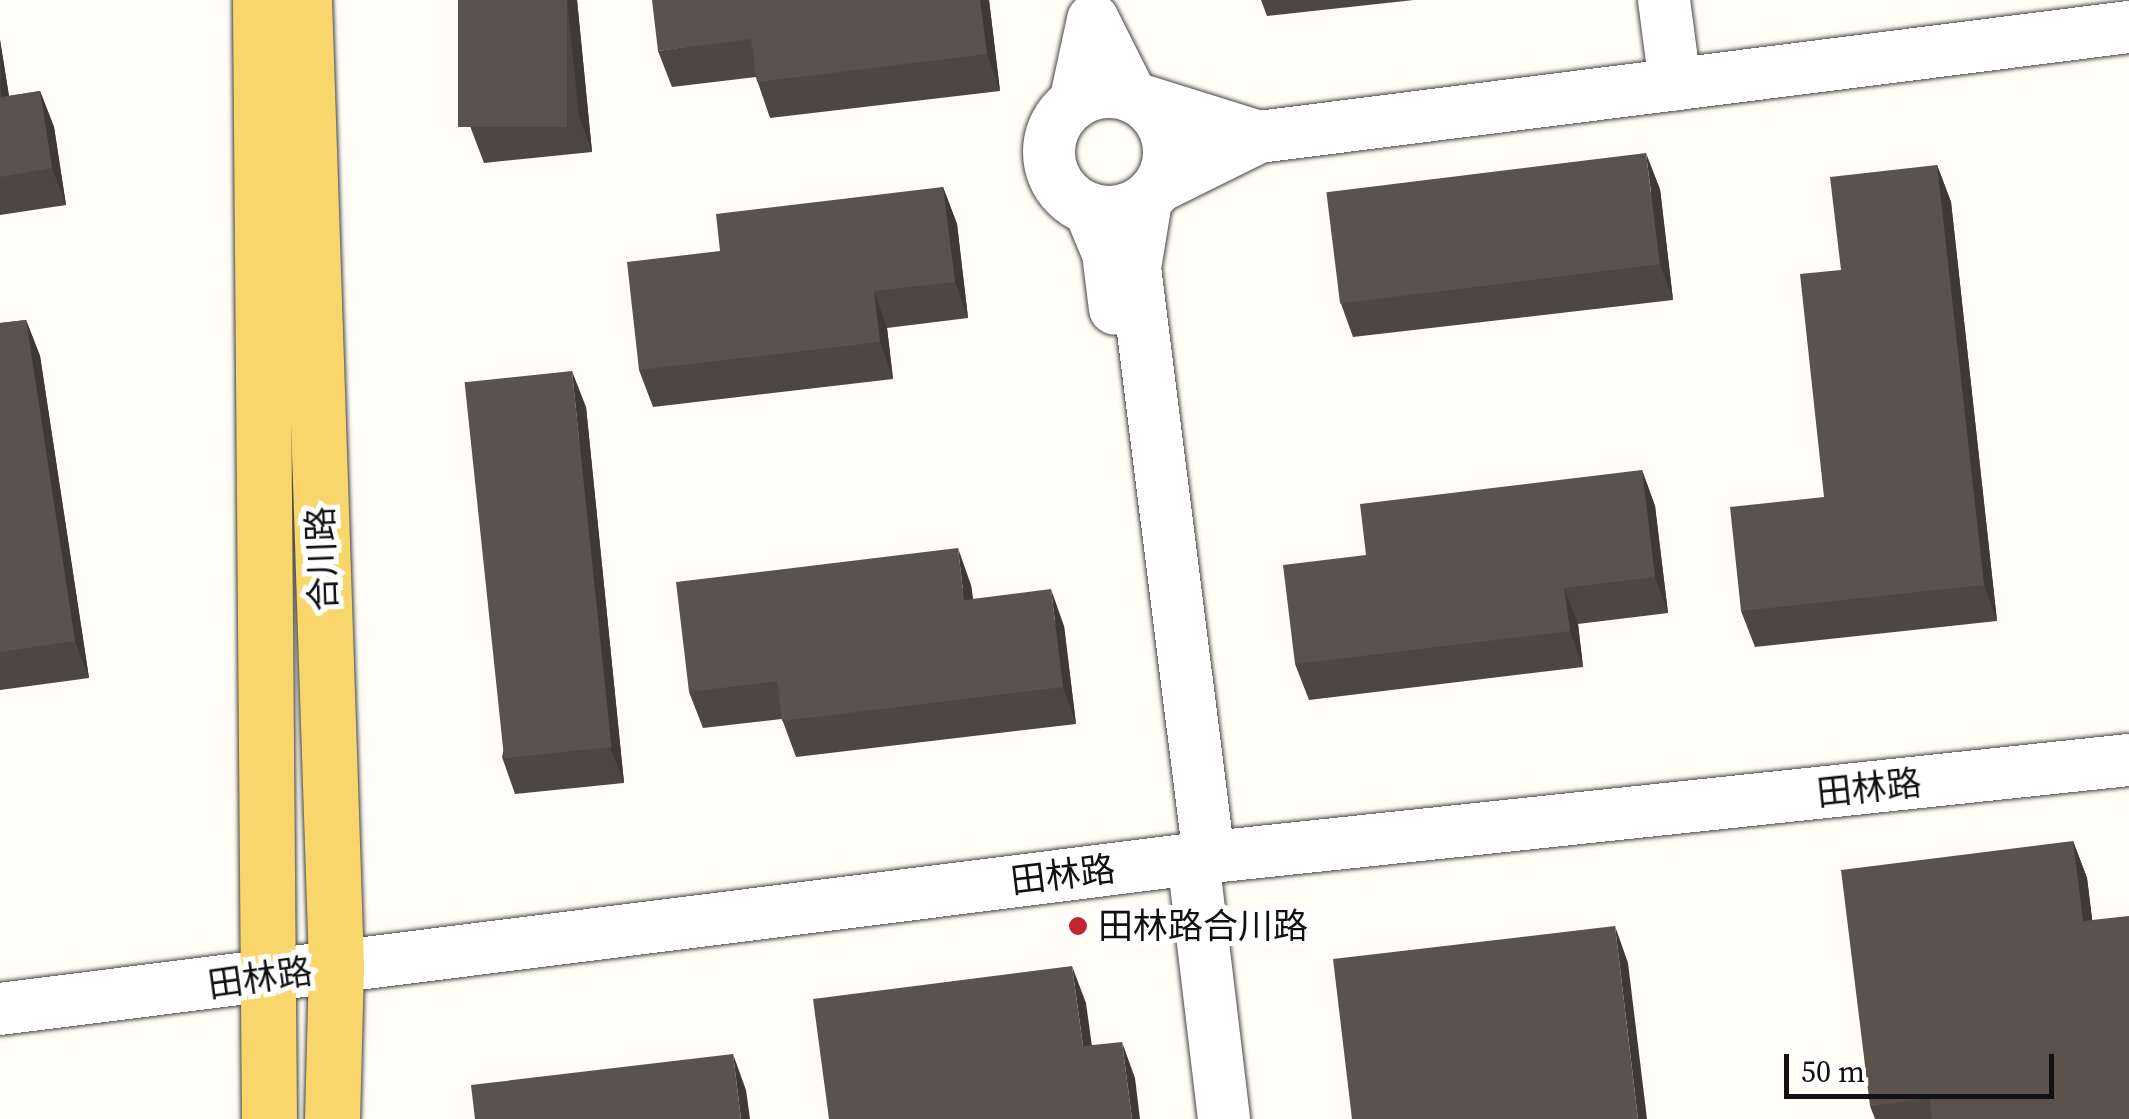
<!DOCTYPE html>
<html>
<head>
<meta charset="utf-8">
<style>
  body { margin:0 }
  #map { position:relative; width:2129px; height:1119px; overflow:hidden; background:#fffdf5; font-family:"Source Serif 4","Noto Sans SC",serif }
  div>[style] { position:absolute }
  .roads { filter:drop-shadow(0 0 2px #444) drop-shadow(0 0 2px #444) }
  .minor>* { height:52px; margin:-26px; padding:0 26px; transform-origin:26px; border-radius:26px; background:#fff }
  .minor>.ring { margin:-26px; padding:0; box-sizing:content-box; background:none; border:52px solid #fff; border-radius:50% }
  .major>* { height:55px; margin:-27.5px; padding:0 27.5px; transform-origin:27.5px; border-radius:27.5px; background:#f9d66b }
  .wall>* { inset:0; background:#4d4742 }
  .shaded-wall>* { inset:0; background:#3f3936 }
  .building>* { inset:0; background:#5a524d; transform-origin:0 0 }
  .dots>* { width:28px; height:28px; translate:-50% -50%; box-sizing:border-box; border:5px solid #fff; border-radius:50% }
  span { translate:-50% -50%; white-space:nowrap; text-align:center; line-height:1.15; -webkit-text-stroke:10px #fff; paint-order:stroke }
  .street-label { font-size:35px; color:#111 }
  .poi-label { font-size:35px; color:#111 }
  .left { translate:0 -50%; text-align:left }
  .scale { position:absolute; left:1784px; top:1054px; width:270px; height:45px; box-sizing:border-box; border:5px solid #111; border-top:0; padding-left:12px; font-size:30px; line-height:35px; white-space:nowrap; color:#111; -webkit-text-stroke:8px #fff; paint-order:stroke }
</style>
</head>
<body>
<div id="map">
  <div class="roads">
    <div class="minor">
      <i style="left:1664px;top:0;width:85px;rotate:82.5deg"></i>
      <i class="ring" style="left:1049px;top:92px;width:68px;height:68px"></i>
      <i style="left:1141px;top:100px;width:124px;rotate:17.4deg"></i>
      <i style="left:1259px;top:137px;width:110px;rotate:153.7deg"></i>
      <i style="left:1075px;top:103px;width:85px;rotate:-77.8deg"></i>
      <i style="left:1093px;top:20px;width:85px;rotate:63.4deg"></i>
      <i style="left:1259px;top:137px;width:877px;rotate:-7.21deg"></i>
      <i style="left:1146px;top:201px;width:68px;rotate:99.3deg"></i>
      <i style="left:1135px;top:268px;width:594px;rotate:82.84deg"></i>
      <i style="left:1090px;top:210px;width:47px;rotate:67.3deg"></i>
      <i style="left:1108px;top:253px;width:56px;rotate:82.9deg"></i>
      <i style="left:1193px;top:859px;width:262px;rotate:83.2deg"></i>
      <i style="left:0;top:1009px;width:1202px;rotate:-7.17deg"></i>
      <i style="left:1193px;top:859px;width:941px;rotate:-6.04deg"></i>
    </div>
    <div class="major">
      <i style="left:260px;top:0;width:1119px;rotate:89.54deg"></i>
      <i style="left:304px;top:0;width:968px;rotate:88.1deg"></i>
      <i style="left:336px;top:967px;width:152px;rotate:91.5deg"></i>
    </div>
  </div>
  <div class="wall">
    <i style="clip-path:polygon(458px 0,577px 0,592px 152px,484px 163px,470px 126px)"></i>
    <i style="clip-path:polygon(989px 0,1000px 91px,770px 118px,756px 77px,672px 87px,658px 51px)"></i>
    <i style="clip-path:polygon(1261px 0,1414px 0,1267px 16px)"></i>
    <i style="clip-path:polygon(0 40px,9px 96px,40px 91px,54px 127px,66px 205px,0 215px)"></i>
    <i style="clip-path:polygon(1937px 165px,1951px 202px,1997px 621px,1755px 647px,1741px 611px,1824px 497px,1841px 270px)"></i>
    <i style="clip-path:polygon(943px 187px,957px 224px,968px 318px,887px 328px,893px 379px,653px 407px,639px 370px,720px 251px)"></i>
    <i style="clip-path:polygon(1660px 189px,1673px 300px,1353px 337px,1340px 301px)"></i>
    <i style="clip-path:polygon(26px 320px,40px 356px,89px 678px,0 690px,0 323px)"></i>
    <i style="clip-path:polygon(586px 407px,624px 783px,515px 794px,502px 757px)"></i>
    <i style="clip-path:polygon(1642px 470px,1655px 506px,1668px 613px,1578px 624px,1583px 667px,1309px 700px,1295px 664px,1366px 555px)"></i>
    <i style="clip-path:polygon(971px 585px,973px 599px,1064px 626px,1076px 724px,796px 757px,782px 719px,703px 728px,689px 692px)"></i>
    <i style="clip-path:polygon(2073px 841px,2087px 878px,2092px 920px,2129px 1119px,1875px 1119px,1870px 1106px)"></i>
  </div>
  <div class="shaded-wall">
    <i style="clip-path:polygon(567px 0,577px 0,592px 152px,579px 116px)"></i>
    <i style="clip-path:polygon(980px 0,989px 0,1000px 91px,987px 54px)"></i>
    <i style="clip-path:polygon(0 40px,15px 134px,1px 97px)"></i>
    <i style="clip-path:polygon(40px 91px,54px 127px,66px 205px,52px 168px)"></i>
    <i style="clip-path:polygon(1646px 153px,1660px 189px,1673px 300px,1660px 264px)"></i>
    <i style="clip-path:polygon(1937px 165px,1951px 202px,1997px 621px,1984px 585px)"></i>
    <i style="clip-path:polygon(943px 187px,957px 224px,968px 318px,955px 282px)"></i>
    <i style="clip-path:polygon(874px 291px,887px 328px,893px 379px,880px 342px)"></i>
    <i style="clip-path:polygon(26px 320px,40px 356px,89px 678px,75px 641px)"></i>
    <i style="clip-path:polygon(572px 371px,586px 407px,624px 783px,610px 747px)"></i>
    <i style="clip-path:polygon(1642px 470px,1655px 506px,1668px 613px,1655px 577px)"></i>
    <i style="clip-path:polygon(958px 548px,971px 585px,978px 636px,964px 600px)"></i>
    <i style="clip-path:polygon(1564px 588px,1578px 624px,1583px 667px,1570px 631px)"></i>
    <i style="clip-path:polygon(1051px 589px,1064px 626px,1076px 724px,1063px 687px)"></i>
    <i style="clip-path:polygon(2073px 841px,2087px 878px,2097px 958px,2083px 921px)"></i>
    <i style="clip-path:polygon(1615px 926px,1628px 963px,1647px 1119px,1638px 1119px)"></i>
    <i style="clip-path:polygon(1072px 966px,1086px 1003px,1097px 1083px,1083px 1046px)"></i>
    <i style="clip-path:polygon(1122px 1042px,1135px 1078px,1140px 1119px,1132px 1119px)"></i>
    <i style="clip-path:polygon(733px 1054px,746px 1090px,750px 1119px,741px 1119px)"></i>
  </div>
  <div class="building">
    <i style="left:458px;top:0;width:109px;height:127px"></i>
    <i style="clip-path:polygon(652px 0,980px 0,987px 54px,757px 82px,751px 39px,658px 51px)"></i>
    <i style="clip-path:polygon(0 88px,1px 97px,40px 91px,52px 168px,0 177px)"></i>
    <i style="left:1646px;top:153px;width:112px;height:322px;rotate:83deg"></i>
    <i style="clip-path:polygon(1937px 165px,1984px 585px,1741px 611px,1730px 507px,1824px 497px,1800px 274px,1841px 270px,1830px 177px)"></i>
    <i style="clip-path:polygon(943px 187px,955px 282px,874px 291px,880px 342px,639px 370px,627px 262px,720px 251px,716px 214px)"></i>
    <i style="clip-path:polygon(26px 320px,75px 641px,0 652px,0 323px)"></i>
    <i style="left:572px;top:371px;width:378px;height:108px;rotate:84deg"></i>
    <i style="clip-path:polygon(1642px 470px,1655px 577px,1564px 588px,1570px 631px,1295px 664px,1283px 565px,1366px 555px,1360px 504px)"></i>
    <i style="clip-path:polygon(958px 548px,964px 600px,1051px 589px,1063px 687px,782px 721px,777px 681px,689px 692px,676px 582px)"></i>
    <i style="clip-path:polygon(2073px 841px,2083px 921px,2129px 916px,2129px 1119px,1932px 1119px,1930px 1098px,1870px 1106px,1841px 870px)"></i>
    <i style="clip-path:polygon(1615px 926px,1638px 1119px,1352px 1119px,1333px 959px)"></i>
    <i style="clip-path:polygon(1072px 966px,1083px 1046px,1122px 1042px,1132px 1119px,829px 1119px,813px 999px)"></i>
    <i style="clip-path:polygon(733px 1054px,741px 1119px,475px 1119px,471px 1085px)"></i>
  </div>
  <div class="dots">
    <i style="left:1078px;top:926px;background:#c4262e"></i>
  </div>
  <div class="street-label">
    <span style="left:322px;top:559px;rotate:-92deg">合川路</span>
    <span style="left:1869px;top:788px;rotate:-6deg">田林路</span>
    <span style="left:1063px;top:875px;rotate:-7deg">田林路</span>
    <span style="left:260px;top:978px;rotate:-8deg">田林路</span>
  </div>
  <div class="poi-label">
    <span class="left" style="left:1098px;top:926px">田林路合川路</span>
  </div>
  <div class="scale">50 m</div>
</div>
</body>
</html>
